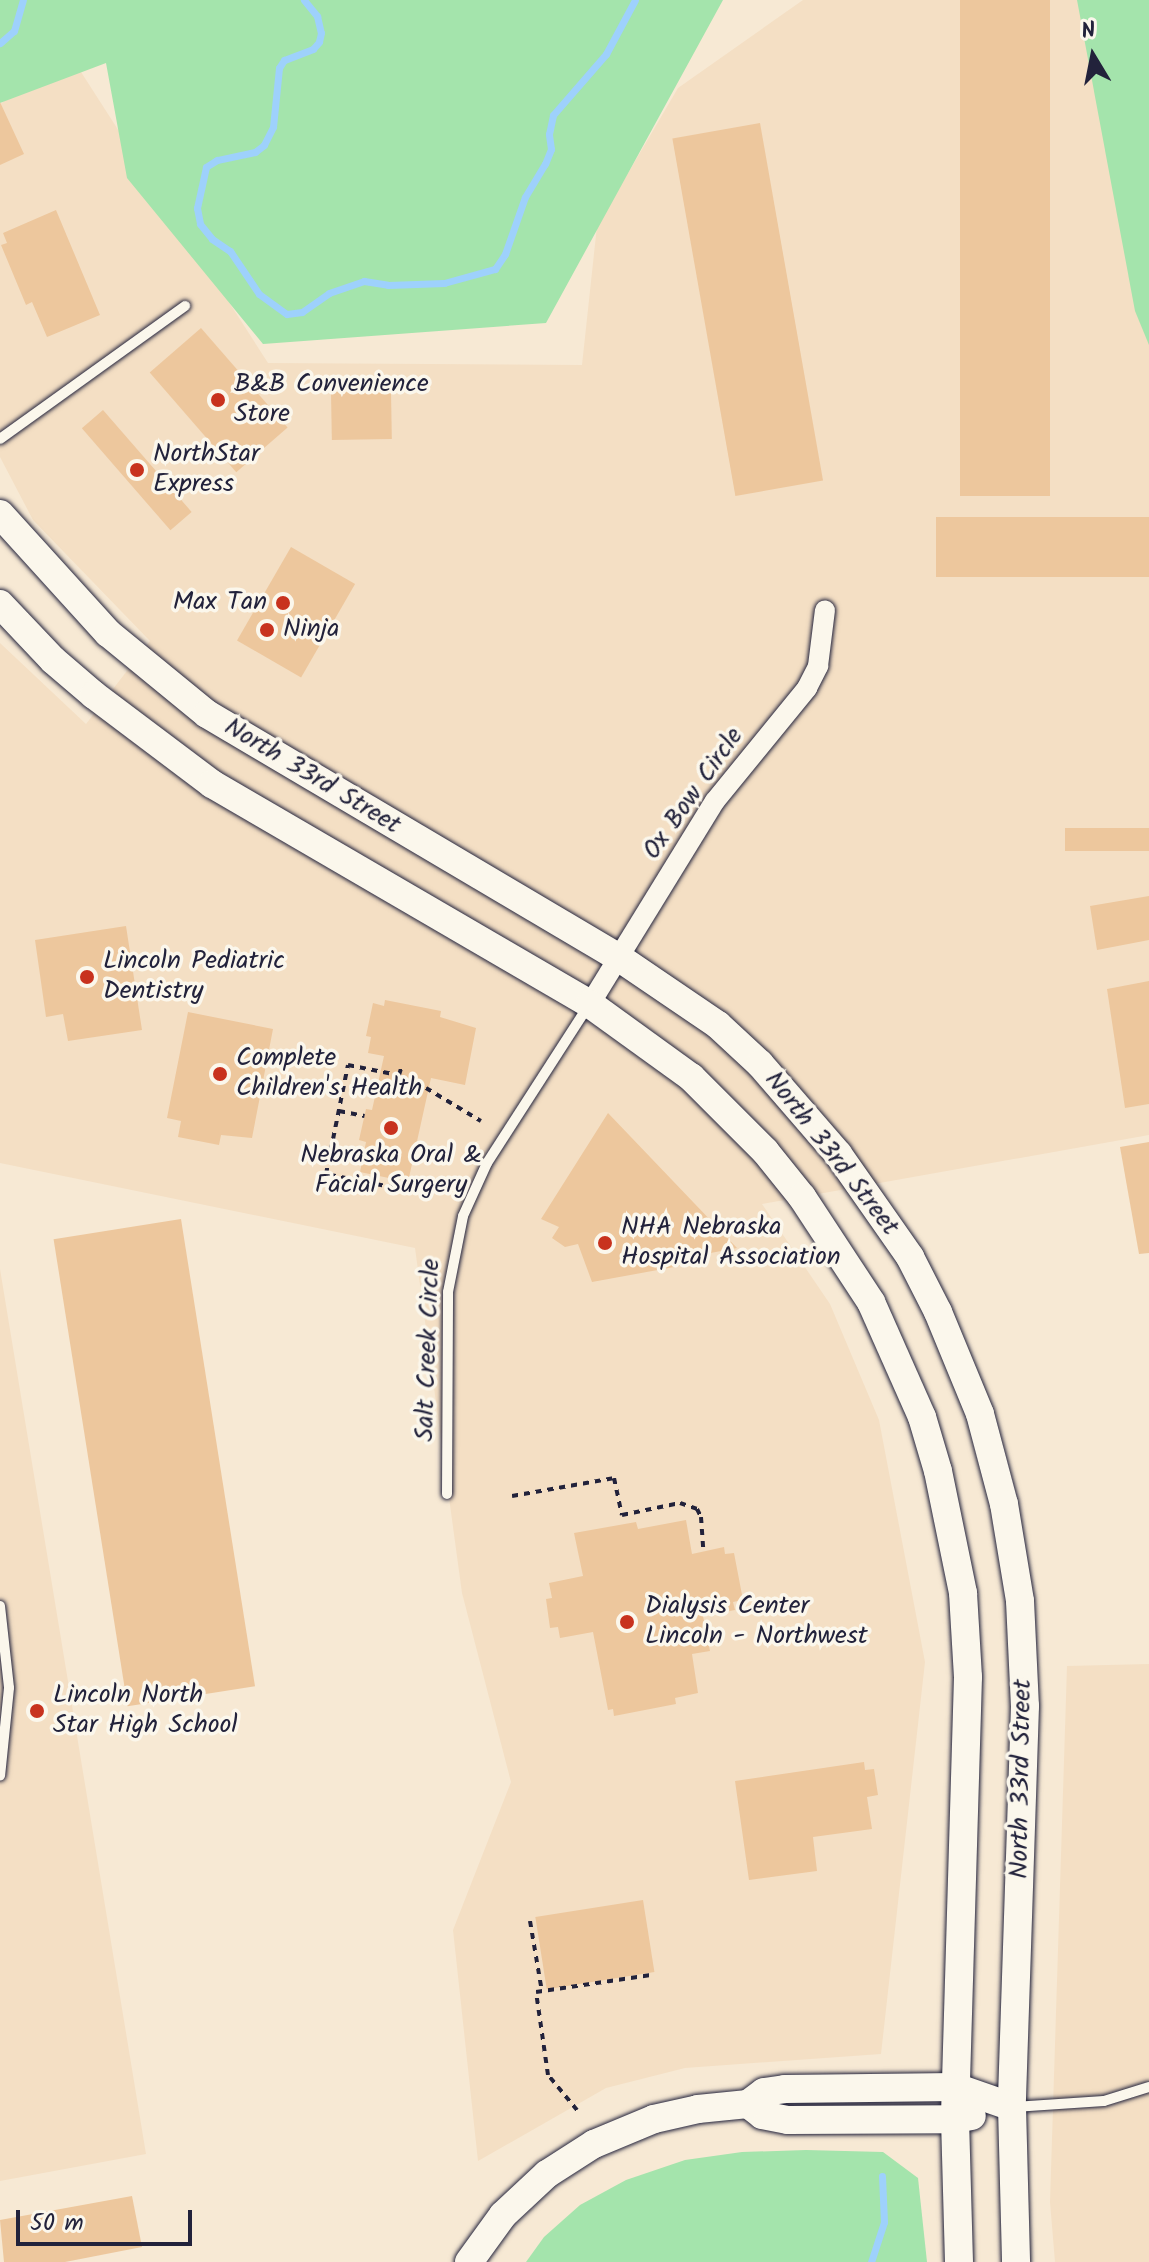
<!DOCTYPE html>
<html>
<head>
<meta charset="utf-8">
<style>
  body { margin:0 }
  #map { position:relative; width:1149px; height:2262px; overflow:hidden; background:#f7e9d4; font-family:Kalam,sans-serif }
  div>[style] { position:absolute }
  .built>* { inset:0; background:#f4dfc4 }
  .green>* { inset:0; background:#a4e4ac }
  .stream>* { height:7px; margin:-3.5px; padding:0 3.5px; transform-origin:3.5px; border-radius:3.5px; background:#9ed1fc }
  .building>* { inset:0; background:#edc79d; transform-origin:0 0 }
  .path>* { height:4px; margin-top:-2px; transform-origin:0; background:repeating-linear-gradient(90deg,#22223b 0 6px,transparent 0 12px) }
  .roads { filter:drop-shadow(0 0 2px #22223b) drop-shadow(0 0 2px #22223b) }
  .lane>* { height:10px; margin:-5px; padding:0 5px; transform-origin:5px; border-radius:5px; background:#fbf7ec }
  .street>* { height:20px; margin:-10px; padding:0 10px; transform-origin:10px; border-radius:10px; background:#fbf7ec }
  .secondary>* { height:28px; margin:-14px; padding:0 14px; transform-origin:14px; border-radius:14px; background:#fbf7ec }
  .dots>* { width:22px; height:22px; translate:-50% -50%; box-sizing:border-box; border:4px solid #fbf7ec; border-radius:50% }
  span { translate:-50% -50%; white-space:nowrap; text-align:center; line-height:1.15; -webkit-text-stroke:7px #fbf7ec; paint-order:stroke }
  .poi-label { font-size:26px; color:#22223b }
  .left { translate:0 -50%; text-align:left }
  .right { translate:-100% -50%; text-align:right }
  .street-label { font-size:26px; color:#22223b }
  .north { position:absolute; left:1053px; top:16px; width:80px; height:80px; -webkit-text-stroke:6px #fbf7ec; paint-order:stroke; rotate:350deg; font-size:22px; font-weight:700; line-height:32px; text-align:center; color:#22223b }
  .north::after { content:''; display:block; margin:auto; width:28px; height:36px; background:#22223b; clip-path:polygon(50% 0,100% 100%,50% 72%,0 100%) }
  .scale { position:absolute; left:16px; top:2210px; width:176px; height:36px; box-sizing:border-box; border:4px solid #22223b; border-top:0; padding-left:10px; font-size:24px; line-height:28px; white-space:nowrap; color:#22223b; -webkit-text-stroke:6px #fbf7ec; paint-order:stroke }
</style>
</head>
<body>
<div id="map">
  <div class="built">
    <i style="clip-path:polygon(803px 0,1087px 0,1149px 324px,1149px 1135px,762px 1204px,830px 1304px,879px 1420px,925px 1662px,881px 2054px,685px 2068px,606px 2088px,478px 2161px,453px 1930px,511px 1782px,462px 1593px,415px 1248px,0 1163px,0 643px,86px 724px,150px 641px,33px 520px,0 457px,0 104px,72px 58px,268px 363px,582px 365px,597px 226px,678px 88px)"></i>
    <i style="clip-path:polygon(0 1269px,146px 2154px,0 2181px)"></i>
    <i style="clip-path:polygon(1149px 1664px,1149px 2262px,1055px 2262px,1050px 2202px,1067px 1666px)"></i>
  </div>
  <div class="green">
    <i style="clip-path:polygon(0 0,723px 0,546px 323px,263px 344px,127px 178px,106px 63px,0 103px)"></i>
    <i style="clip-path:polygon(1077px 0,1149px 0,1149px 345px,1135px 311px)"></i>
    <i style="clip-path:polygon(806px 2150px,883px 2152px,918px 2178px,927px 2262px,526px 2262px,544px 2237px,580px 2205px,626px 2180px,685px 2160px,742px 2152px)"></i>
  </div>
  <div class="stream">
    <i style="left:304px;top:0;width:21px;rotate:51deg"></i>
    <i style="left:317px;top:16px;width:17px;rotate:77deg"></i>
    <i style="left:321px;top:33px;width:9px;rotate:103deg"></i>
    <i style="left:319px;top:42px;width:9px;rotate:131deg"></i>
    <i style="left:313px;top:49px;width:31px;rotate:159deg"></i>
    <i style="left:284px;top:60px;width:9px;rotate:122deg"></i>
    <i style="left:279px;top:68px;width:59px;rotate:95.8deg"></i>
    <i style="left:273px;top:127px;width:20px;rotate:117deg"></i>
    <i style="left:264px;top:145px;width:11px;rotate:142deg"></i>
    <i style="left:255px;top:152px;width:39px;rotate:168deg"></i>
    <i style="left:217px;top:160px;width:13px;rotate:148deg"></i>
    <i style="left:206px;top:167px;width:42px;rotate:102.4deg"></i>
    <i style="left:197px;top:208px;width:16px;rotate:79deg"></i>
    <i style="left:200px;top:224px;width:19px;rotate:51deg"></i>
    <i style="left:212px;top:239px;width:22px;rotate:34deg"></i>
    <i style="left:230px;top:251px;width:52px;rotate:56deg"></i>
    <i style="left:259px;top:294px;width:34px;rotate:36deg"></i>
    <i style="left:287px;top:314px;width:15px;rotate:-8deg"></i>
    <i style="left:302px;top:312px;width:33px;rotate:-35deg"></i>
    <i style="left:329px;top:293px;width:37px;rotate:-19deg"></i>
    <i style="left:364px;top:281px;width:24px;rotate:9deg"></i>
    <i style="left:388px;top:285px;width:56px;rotate:-2deg"></i>
    <i style="left:444px;top:283px;width:53px;rotate:-15.4deg"></i>
    <i style="left:495px;top:269px;width:18px;rotate:-56deg"></i>
    <i style="left:505px;top:254px;width:60px;rotate:-70.7deg"></i>
    <i style="left:525px;top:197px;width:39px;rotate:-59deg"></i>
    <i style="left:545px;top:164px;width:16px;rotate:-68deg"></i>
    <i style="left:551px;top:149px;width:15px;rotate:-98deg"></i>
    <i style="left:549px;top:134px;width:19px;rotate:-78deg"></i>
    <i style="left:553px;top:115px;width:81px;rotate:-49deg"></i>
    <i style="left:606px;top:54px;width:61px;rotate:-61.8deg"></i>
    <i style="left:0;top:43px;width:18px;rotate:-41deg"></i>
    <i style="left:14px;top:31px;width:32px;rotate:-74deg"></i>
    <i style="left:871px;top:2262px;width:42px;rotate:-72deg"></i>
    <i style="left:884px;top:2222px;width:46px;rotate:-92.5deg"></i>
  </div>
  <div class="building">
    <i style="left:960px;top:0;width:90px;height:496px"></i>
    <i style="clip-path:polygon(0 102px,24px 154px,0 165px)"></i>
    <i style="left:760px;top:123px;width:363px;height:89px;rotate:80deg"></i>
    <i style="clip-path:polygon(56px 210px,100px 315px,47px 337px,32px 302px,26px 305px,1px 245px,7px 243px,3px 233px)"></i>
    <i style="left:201px;top:328px;width:132px;height:68px;rotate:49deg"></i>
    <i style="left:391px;top:391px;width:48px;height:60px;rotate:89deg"></i>
    <i style="left:103px;top:410px;width:135px;height:28px;rotate:49deg"></i>
    <i style="left:1149px;top:517px;width:60px;height:213px;rotate:90deg"></i>
    <i style="left:291px;top:547px;width:74px;height:108px;rotate:30deg"></i>
    <i style="left:1149px;top:828px;width:23px;height:84px;rotate:90deg"></i>
    <i style="clip-path:polygon(1149px 896px,1149px 940px,1097px 950px,1090px 906px)"></i>
    <i style="clip-path:polygon(126px 926px,142px 1030px,68px 1041px,63px 1014px,46px 1017px,35px 940px)"></i>
    <i style="clip-path:polygon(1149px 981px,1149px 1104px,1125px 1108px,1107px 989px)"></i>
    <i style="clip-path:polygon(385px 1000px,441px 1011px,440px 1017px,476px 1028px,465px 1085px,431px 1078px,408px 1182px,360px 1172px,366px 1142px,359px 1140px,366px 1109px,372px 1110px,384px 1056px,368px 1053px,371px 1037px,366px 1036px,373px 1003px,384px 1006px)"></i>
    <i style="clip-path:polygon(188px 1012px,273px 1029px,252px 1138px,221px 1135px,219px 1145px,178px 1137px,181px 1121px,167px 1118px)"></i>
    <i style="clip-path:polygon(608px 1113px,737px 1248px,684px 1258px,685px 1265px,592px 1282px,578px 1244px,565px 1247px,552px 1238px,559px 1227px,541px 1219px)"></i>
    <i style="clip-path:polygon(1149px 1142px,1149px 1253px,1139px 1254px,1120px 1147px)"></i>
    <i style="left:181px;top:1219px;width:473px;height:129px;rotate:81deg"></i>
    <i style="clip-path:polygon(686px 1520px,692px 1554px,724px 1547px,725px 1554px,734px 1553px,743px 1600px,733px 1602px,735px 1610px,703px 1616px,710px 1651px,692px 1654px,698px 1693px,675px 1698px,676px 1704px,614px 1716px,613px 1709px,608px 1710px,593px 1632px,560px 1638px,558px 1627px,550px 1628px,546px 1599px,552px 1598px,549px 1583px,583px 1576px,574px 1533px,636px 1522px,638px 1529px)"></i>
    <i style="clip-path:polygon(864px 1762px,865px 1770px,874px 1769px,878px 1795px,867px 1797px,872px 1829px,813px 1837px,817px 1871px,749px 1880px,735px 1781px)"></i>
    <i style="left:643px;top:1900px;width:73px;height:109px;rotate:81deg"></i>
    <i style="clip-path:polygon(132px 2196px,142px 2247px,65px 2262px,4px 2262px,0 2220px)"></i>
  </div>
  <div class="path">
    <i style="left:399px;top:1075px;width:10px;rotate:-73deg"></i>
    <i style="left:339px;top:1111px;width:26px;rotate:11deg"></i>
    <i style="left:406px;top:1190px;width:82px;rotate:-168.7deg"></i>
    <i style="left:326px;top:1174px;width:111px;rotate:-78.6deg"></i>
    <i style="left:348px;top:1065px;width:56px;rotate:11.3deg"></i>
    <i style="left:403px;top:1076px;width:8px;rotate:97deg"></i>
    <i style="left:402px;top:1084px;width:24px;rotate:9deg"></i>
    <i style="left:426px;top:1088px;width:64px;rotate:31deg"></i>
    <i style="left:512px;top:1496px;width:104px;rotate:-10deg"></i>
    <i style="left:614px;top:1478px;width:38px;rotate:78deg"></i>
    <i style="left:622px;top:1515px;width:59px;rotate:-11.7deg"></i>
    <i style="left:680px;top:1503px;width:18px;rotate:19deg"></i>
    <i style="left:697px;top:1509px;width:9px;rotate:63deg"></i>
    <i style="left:701px;top:1517px;width:31px;rotate:86deg"></i>
    <i style="left:530px;top:1921px;width:72px;rotate:80.4deg"></i>
    <i style="left:577px;top:2110px;width:45px;rotate:-129.6deg"></i>
    <i style="left:548px;top:2075px;width:84px;rotate:-98.2deg"></i>
    <i style="left:536px;top:1992px;width:116px;rotate:-8.4deg"></i>
  </div>
  <div class="roads">
    <div class="lane">
      <i style="left:0;top:439px;width:228px;rotate:-35.7deg"></i>
      <i style="left:447px;top:1494px;width:202px;rotate:-89.7deg"></i>
      <i style="left:448px;top:1292px;width:77px;rotate:-78.8deg"></i>
      <i style="left:463px;top:1216px;width:58px;rotate:-65.6deg"></i>
      <i style="left:487px;top:1163px;width:188px;rotate:-57.2deg"></i>
      <i style="left:0;top:1606px;width:82px;rotate:83.7deg"></i>
      <i style="left:9px;top:1688px;width:88px;rotate:95.8deg"></i>
      <i style="left:1014px;top:2107px;width:90px;rotate:-3.8deg"></i>
      <i style="left:1104px;top:2101px;width:47px;rotate:-17.3deg"></i>
    </div>
    <div class="street">
      <i style="left:590px;top:1004px;width:238px;rotate:-58.4deg"></i>
      <i style="left:715px;top:801px;width:146px;rotate:-50.8deg"></i>
      <i style="left:807px;top:688px;width:25px;rotate:-63deg"></i>
      <i style="left:818px;top:666px;width:56px;rotate:-82.9deg"></i>
    </div>
    <div class="secondary">
      <i style="left:0;top:514px;width:161px;rotate:47.8deg"></i>
      <i style="left:108px;top:633px;width:128px;rotate:39.3deg"></i>
      <i style="left:207px;top:714px;width:477px;rotate:30.6deg"></i>
      <i style="left:618px;top:957px;width:121px;rotate:34.2deg"></i>
      <i style="left:718px;top:1025px;width:57px;rotate:42.9deg"></i>
      <i style="left:760px;top:1064px;width:119px;rotate:49.1deg"></i>
      <i style="left:838px;top:1154px;width:126px;rotate:55deg"></i>
      <i style="left:910px;top:1257px;width:62px;rotate:63deg"></i>
      <i style="left:938px;top:1312px;width:110px;rotate:67.6deg"></i>
      <i style="left:980px;top:1414px;width:93px;rotate:75.1deg"></i>
      <i style="left:1004px;top:1504px;width:98px;rotate:80.6deg"></i>
      <i style="left:1020px;top:1601px;width:105px;rotate:87.3deg"></i>
      <i style="left:1025px;top:1706px;width:401px;rotate:91.9deg"></i>
      <i style="left:1012px;top:2107px;width:155px;rotate:88.5deg"></i>
      <i style="left:0;top:604px;width:77px;rotate:46.6deg"></i>
      <i style="left:53px;top:660px;width:54px;rotate:40.5deg"></i>
      <i style="left:94px;top:695px;width:148px;rotate:37deg"></i>
      <i style="left:212px;top:784px;width:437px;rotate:30.2deg"></i>
      <i style="left:590px;top:1004px;width:125px;rotate:35.9deg"></i>
      <i style="left:691px;top:1077px;width:105px;rotate:45deg"></i>
      <i style="left:765px;top:1151px;width:59px;rotate:51.2deg"></i>
      <i style="left:802px;top:1197px;width:126px;rotate:56.7deg"></i>
      <i style="left:871px;top:1302px;width:126px;rotate:66.1deg"></i>
      <i style="left:922px;top:1417px;width:56px;rotate:73.5deg"></i>
      <i style="left:938px;top:1471px;width:125px;rotate:78.4deg"></i>
      <i style="left:963px;top:1593px;width:84px;rotate:86.6deg"></i>
      <i style="left:968px;top:1677px;width:442px;rotate:91.7deg"></i>
      <i style="left:955px;top:2119px;width:143px;rotate:88.4deg"></i>
      <i style="left:748px;top:2104px;width:18px;rotate:38deg"></i>
      <i style="left:762px;top:2115px;width:26px;rotate:11deg"></i>
      <i style="left:788px;top:2120px;width:167px;rotate:-0.3deg"></i>
      <i style="left:955px;top:2119px;width:17px;rotate:-10deg"></i>
      <i style="left:469px;top:2262px;width:58px;rotate:-54.1deg"></i>
      <i style="left:503px;top:2215px;width:60px;rotate:-43deg"></i>
      <i style="left:547px;top:2174px;width:56px;rotate:-32.6deg"></i>
      <i style="left:594px;top:2144px;width:65px;rotate:-22.6deg"></i>
      <i style="left:654px;top:2119px;width:45px;rotate:-12.8deg"></i>
      <i style="left:698px;top:2109px;width:50px;rotate:-5.7deg"></i>
      <i style="left:748px;top:2104px;width:20px;rotate:-37deg"></i>
      <i style="left:764px;top:2092px;width:21px;rotate:-8deg"></i>
      <i style="left:785px;top:2089px;width:170px;rotate:-0.7deg"></i>
      <i style="left:955px;top:2087px;width:60px;rotate:19.3deg"></i>
    </div>
  </div>
  <div class="dots">
    <i style="left:218px;top:400px;background:#c8321e"></i>
    <i style="left:137px;top:470px;background:#c8321e"></i>
    <i style="left:283px;top:603px;background:#c8321e"></i>
    <i style="left:267px;top:630px;background:#c8321e"></i>
    <i style="left:87px;top:977px;background:#c8321e"></i>
    <i style="left:220px;top:1074px;background:#c8321e"></i>
    <i style="left:391px;top:1128px;background:#c8321e"></i>
    <i style="left:605px;top:1243px;background:#c8321e"></i>
    <i style="left:627px;top:1622px;background:#c8321e"></i>
    <i style="left:37px;top:1711px;background:#c8321e"></i>
  </div>
  <div class="poi-label">
    <span class="left" style="left:234px;top:400px">B&amp;B Convenience<br>Store</span>
    <span class="left" style="left:153px;top:470px">NorthStar<br>Express</span>
    <span class="right" style="left:267px;top:603px">Max Tan</span>
    <span class="left" style="left:283px;top:630px">Ninja</span>
    <span class="left" style="left:103px;top:977px">Lincoln Pediatric<br>Dentistry</span>
    <span class="left" style="left:236px;top:1074px">Complete<br>Children's Health</span>
    <span style="left:391px;top:1171px">Nebraska Oral &amp;<br>Facial Surgery</span>
    <span class="left" style="left:621px;top:1243px">NHA Nebraska<br>Hospital Association</span>
    <span class="left" style="left:645px;top:1622px">Dialysis Center<br>Lincoln - Northwest</span>
    <span class="left" style="left:53px;top:1711px">Lincoln North<br>Star High School</span>
  </div>
  <div class="street-label">
    <span style="left:312px;top:777px;rotate:31deg">North 33rd Street</span>
    <span style="left:694px;top:794px;rotate:-55deg">Ox Bow Circle</span>
    <span style="left:831px;top:1154px;rotate:52deg">North 33rd Street</span>
    <span style="left:429px;top:1350px;rotate:-88deg">Salt Creek Circle</span>
    <span style="left:1022px;top:1779px;rotate:-89deg">North 33rd Street</span>
  </div>
  <div class="north">N</div>
  <div class="scale">50 m</div>
</div>
</body>
</html>
